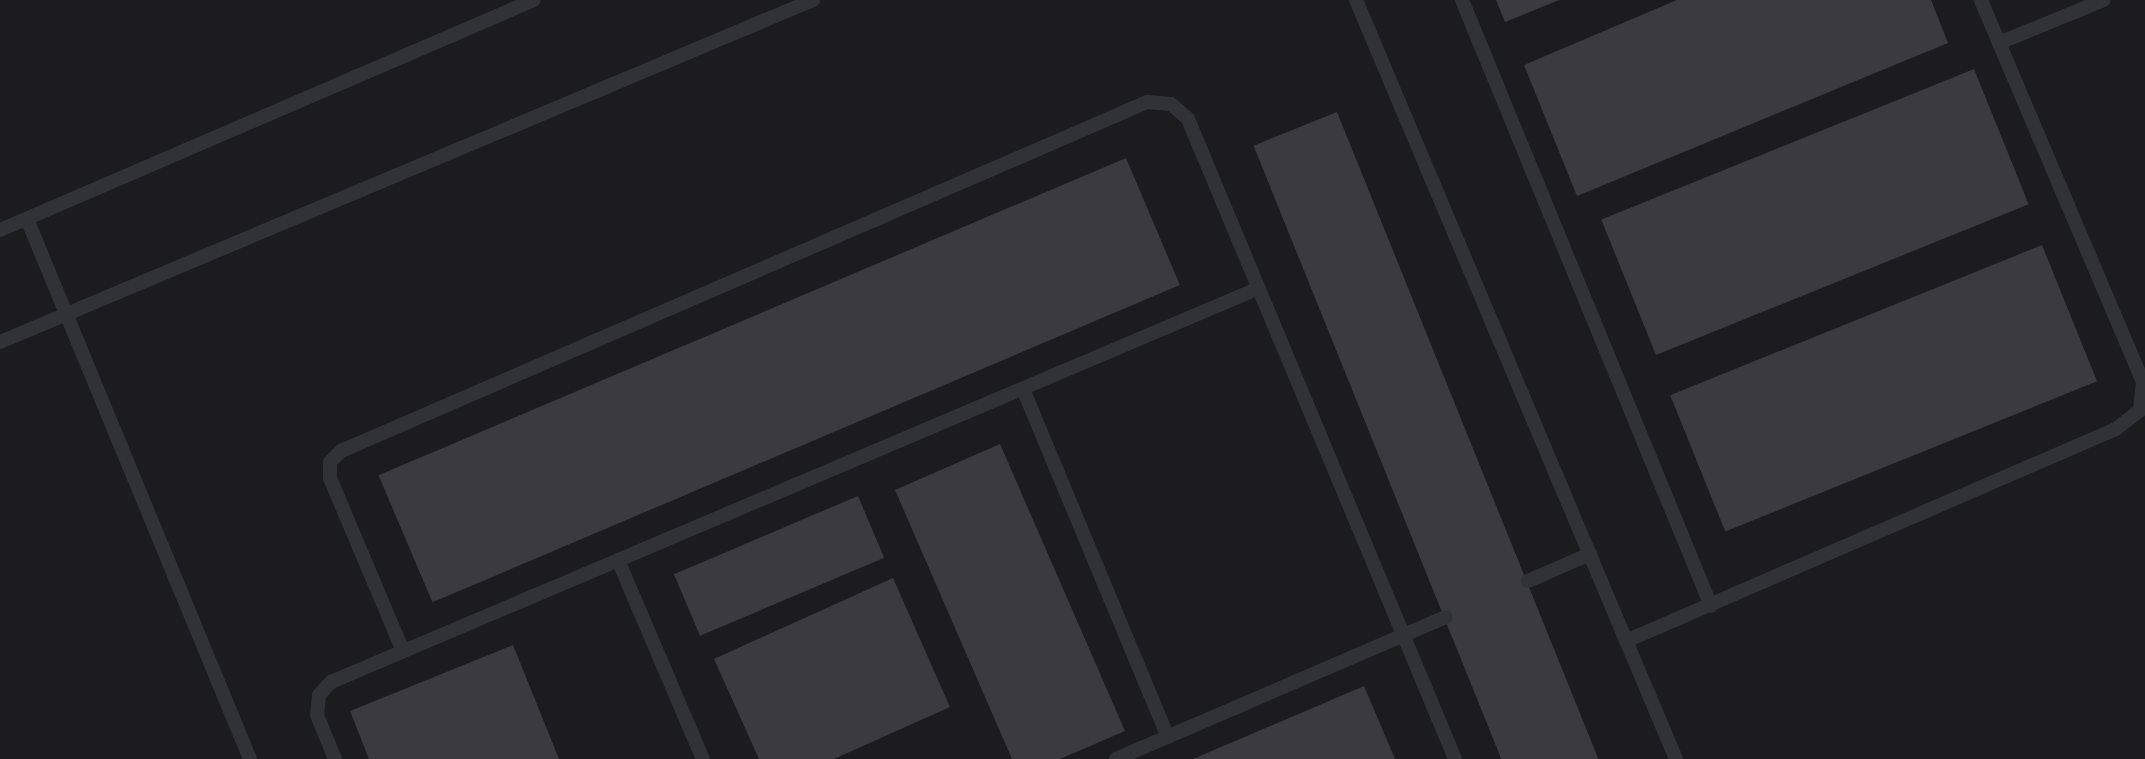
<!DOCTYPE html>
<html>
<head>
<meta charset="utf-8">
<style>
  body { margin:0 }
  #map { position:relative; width:2145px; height:759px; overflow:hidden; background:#111012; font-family:Jost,sans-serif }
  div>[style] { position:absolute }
  .built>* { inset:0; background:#1c1c1f; transform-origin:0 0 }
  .building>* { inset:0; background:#3a3a40; transform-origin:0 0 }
  .lane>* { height:14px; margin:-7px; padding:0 7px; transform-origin:7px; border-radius:7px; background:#313238 }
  span { translate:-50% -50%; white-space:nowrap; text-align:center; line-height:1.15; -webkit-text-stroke:5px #0c0c0d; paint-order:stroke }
</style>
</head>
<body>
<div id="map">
  <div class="built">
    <i style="left:0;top:0;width:2145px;height:759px"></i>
  </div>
  <div class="building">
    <i style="clip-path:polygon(1496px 0,1559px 0,1505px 22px)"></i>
    <i style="clip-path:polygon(1677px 0,1931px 0,1948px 43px,1577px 196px,1524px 65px)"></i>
    <i style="left:1974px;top:69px;width:146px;height:402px;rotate:68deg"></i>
    <i style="left:1337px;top:112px;width:699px;height:90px;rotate:68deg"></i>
    <i style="left:1126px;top:158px;width:138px;height:812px;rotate:67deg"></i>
    <i style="left:2042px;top:245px;width:147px;height:401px;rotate:68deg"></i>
    <i style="clip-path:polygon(1000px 444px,1125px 731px,1060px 759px,1012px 759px,895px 490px)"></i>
    <i style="left:858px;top:496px;width:67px;height:200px;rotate:67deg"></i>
    <i style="clip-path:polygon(893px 578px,950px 707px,834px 759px,759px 759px,714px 659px)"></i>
    <i style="clip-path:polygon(513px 645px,559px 759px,369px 759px,350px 711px)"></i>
    <i style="clip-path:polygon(1364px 686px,1395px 759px,1193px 759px)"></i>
  </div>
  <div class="lane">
    <i style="left:1356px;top:0;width:824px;rotate:67.14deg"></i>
    <i style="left:1462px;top:0;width:655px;rotate:67.66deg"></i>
    <i style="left:1999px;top:43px;width:113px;rotate:-22.3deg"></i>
    <i style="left:27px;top:219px;width:584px;rotate:67.56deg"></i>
    <i style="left:0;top:230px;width:581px;rotate:-23.3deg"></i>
    <i style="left:0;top:342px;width:882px;rotate:-22.81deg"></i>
    <i style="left:1023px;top:389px;width:377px;rotate:67.4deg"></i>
    <i style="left:618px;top:560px;width:216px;rotate:66.9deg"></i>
    <i style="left:1528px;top:581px;width:68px;rotate:-23.5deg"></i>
    <i style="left:1626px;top:641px;width:534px;rotate:-23.4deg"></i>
    <i style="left:2116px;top:429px;width:31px;rotate:-38deg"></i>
    <i style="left:2140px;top:410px;width:28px;rotate:-84deg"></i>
    <i style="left:2143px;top:382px;width:415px;rotate:-113deg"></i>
    <i style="left:403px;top:651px;width:188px;rotate:-112.9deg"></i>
    <i style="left:330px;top:478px;width:16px;rotate:-90deg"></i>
    <i style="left:330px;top:462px;width:16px;rotate:-45deg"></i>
    <i style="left:341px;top:451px;width:878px;rotate:-23.41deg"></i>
    <i style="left:1147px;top:102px;width:24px;rotate:5deg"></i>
    <i style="left:1171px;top:104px;width:23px;rotate:41deg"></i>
    <i style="left:1188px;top:119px;width:693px;rotate:67.35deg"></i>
    <i style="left:335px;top:759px;width:48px;rotate:-112.2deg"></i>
    <i style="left:317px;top:715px;width:20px;rotate:-84deg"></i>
    <i style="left:319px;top:695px;width:18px;rotate:-47deg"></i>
    <i style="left:331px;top:682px;width:1008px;rotate:-23deg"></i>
    <i style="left:1116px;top:759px;width:359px;rotate:-23.3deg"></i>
  </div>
</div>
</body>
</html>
